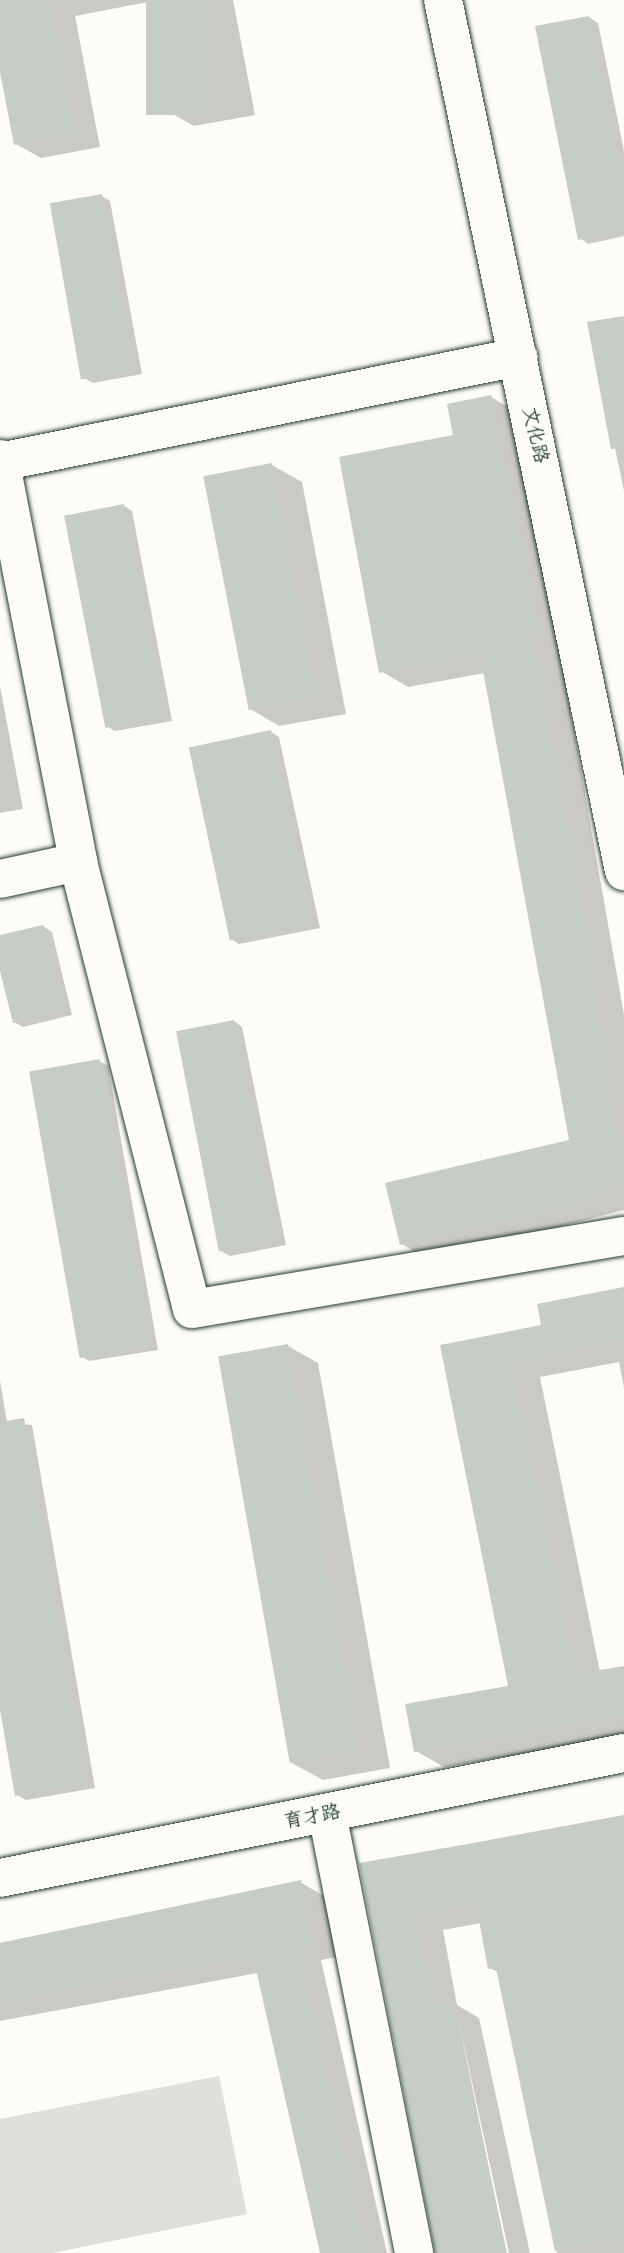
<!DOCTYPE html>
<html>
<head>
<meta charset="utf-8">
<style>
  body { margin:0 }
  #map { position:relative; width:624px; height:2253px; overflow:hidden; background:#fdfcf7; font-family:"Patrick Hand","LXGW WenKai TC",sans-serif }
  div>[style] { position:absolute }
  .green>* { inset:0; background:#dde0db }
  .shadow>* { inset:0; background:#0003 }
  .building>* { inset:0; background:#c6cdc7; transform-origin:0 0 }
  .roads { filter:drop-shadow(0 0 2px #1f3d34) drop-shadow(0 0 2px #1f3d34) }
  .minor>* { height:38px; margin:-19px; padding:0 19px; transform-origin:19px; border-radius:19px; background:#fdfcf7 }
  span { translate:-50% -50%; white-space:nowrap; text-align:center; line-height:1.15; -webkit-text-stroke:5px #fdfcf7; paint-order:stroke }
  .street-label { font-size:19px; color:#1f3d34 }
</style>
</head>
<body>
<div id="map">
  <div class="green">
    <i style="clip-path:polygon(219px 2076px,247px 2214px,52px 2253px,0 2253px,0 2119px)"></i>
  </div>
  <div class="shadow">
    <i style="clip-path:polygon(0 0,233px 0,255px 115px,194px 126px,169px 112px,148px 2px,75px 16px,100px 147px,41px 158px,16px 144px,0 62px)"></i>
    <i style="clip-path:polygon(589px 17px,598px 23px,624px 151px,624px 236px,588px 244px,580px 238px)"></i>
    <i style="clip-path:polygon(102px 196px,110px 201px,142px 374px,93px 383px,84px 378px)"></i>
    <i style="clip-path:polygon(624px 317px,624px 491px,589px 324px)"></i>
    <i style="clip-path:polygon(491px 397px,518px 413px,624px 1015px,624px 1210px,429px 1260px,402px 1244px,571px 1142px,485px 673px,408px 687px,381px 671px,455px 437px)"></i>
    <i style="clip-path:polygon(272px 465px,302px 482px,346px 714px,279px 726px,249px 708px)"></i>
    <i style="clip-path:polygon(124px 506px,132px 511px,172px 721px,115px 731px,106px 726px)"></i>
    <i style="clip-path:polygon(0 686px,23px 809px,0 813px)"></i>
    <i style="clip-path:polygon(271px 732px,279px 737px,320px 928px,239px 944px,231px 939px)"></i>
    <i style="clip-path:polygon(43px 926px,52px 932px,72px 1015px,23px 1027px,14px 1022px,0 937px)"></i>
    <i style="clip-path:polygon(234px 1021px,242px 1027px,286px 1245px,230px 1256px,221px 1251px)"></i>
    <i style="clip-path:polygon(99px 1061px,108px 1066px,158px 1350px,89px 1361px,81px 1356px)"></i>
    <i style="clip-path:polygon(624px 1289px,624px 1388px,619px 1362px,540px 1377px,600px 1672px,624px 1668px,624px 1736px,444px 1767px,416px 1751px,510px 1688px,442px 1347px,544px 1327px)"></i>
    <i style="clip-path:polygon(288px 1346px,318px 1363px,390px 1768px,323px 1780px,292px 1763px)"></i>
    <i style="clip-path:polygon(0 1380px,7px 1423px,32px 1425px,95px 1788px,26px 1800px,17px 1795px,0 1688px)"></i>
    <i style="clip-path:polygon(624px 1815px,624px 2253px,557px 2253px,499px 1973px,490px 1968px,481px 1923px,443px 1930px,457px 2005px,479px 2018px,530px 2253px,509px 2253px,458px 2017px,506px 2253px,438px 2253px,361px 1864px)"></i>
    <i style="clip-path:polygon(300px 1882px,324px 1896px,337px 1957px,321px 1960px,387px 2253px,322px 2253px,258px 1973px,0 2021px,0 1943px)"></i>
  </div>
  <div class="building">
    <i style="clip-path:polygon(0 0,51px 0,76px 133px,14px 145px,0 72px)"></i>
    <i style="left:146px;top:0;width:65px;height:115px"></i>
    <i style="clip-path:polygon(589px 16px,624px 185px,624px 230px,578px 240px,535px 26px)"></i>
    <i style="left:102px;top:194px;width:179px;height:53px;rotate:80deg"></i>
    <i style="clip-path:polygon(624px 316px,624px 448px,611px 449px,587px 322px)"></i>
    <i style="clip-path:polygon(491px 395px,541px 634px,533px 635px,584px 909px,624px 1177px,580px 1203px,400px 1245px,385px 1183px,569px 1140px,480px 654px,379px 673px,339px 457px,453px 435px,447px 404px)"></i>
    <i style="left:272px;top:463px;width:238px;height:70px;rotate:79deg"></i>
    <i style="left:124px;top:504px;width:216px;height:61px;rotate:79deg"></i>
    <i style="left:271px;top:730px;width:197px;height:84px;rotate:78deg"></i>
    <i style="clip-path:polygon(43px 925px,64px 1010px,13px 1023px,0 971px,0 935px)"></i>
    <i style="left:234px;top:1020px;width:224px;height:59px;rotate:79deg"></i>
    <i style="left:100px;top:1059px;width:291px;height:72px;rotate:80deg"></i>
    <i style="clip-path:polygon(624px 1287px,624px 1339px,512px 1362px,576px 1674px,624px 1666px,624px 1715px,414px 1752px,405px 1704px,508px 1686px,440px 1345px,541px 1325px,537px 1304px)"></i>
    <i style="left:288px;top:1344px;width:413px;height:71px;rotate:80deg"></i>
    <i style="clip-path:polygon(24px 1418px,86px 1784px,15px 1796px,0 1710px,0 1422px)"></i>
    <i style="clip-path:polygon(624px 1817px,624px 2236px,555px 2251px,496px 1968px,488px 1969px,476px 1904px,417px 1915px,433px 2005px,453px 2001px,507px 2253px,435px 2253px,359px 1863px)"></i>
    <i style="clip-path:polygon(301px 1880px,314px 1944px,298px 1947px,367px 2253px,320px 2253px,253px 1956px,0 2002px,0 1943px)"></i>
  </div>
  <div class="roads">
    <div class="minor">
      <i style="left:443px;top:0;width:890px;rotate:78.26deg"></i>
      <i style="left:0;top:459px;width:410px;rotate:79deg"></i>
      <i style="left:78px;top:862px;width:461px;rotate:75.7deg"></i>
      <i style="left:192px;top:1309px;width:438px;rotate:-9.6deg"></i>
      <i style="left:0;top:462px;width:529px;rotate:-11.46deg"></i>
      <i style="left:0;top:879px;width:80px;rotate:-12.3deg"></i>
      <i style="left:327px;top:1813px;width:449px;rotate:78.8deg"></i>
      <i style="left:0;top:1878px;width:636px;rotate:-11.33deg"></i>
    </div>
  </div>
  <div class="street-label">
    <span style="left:536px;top:435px;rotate:77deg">文化路</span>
    <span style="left:312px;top:1816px;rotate:-11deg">育才路</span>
  </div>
</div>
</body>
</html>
